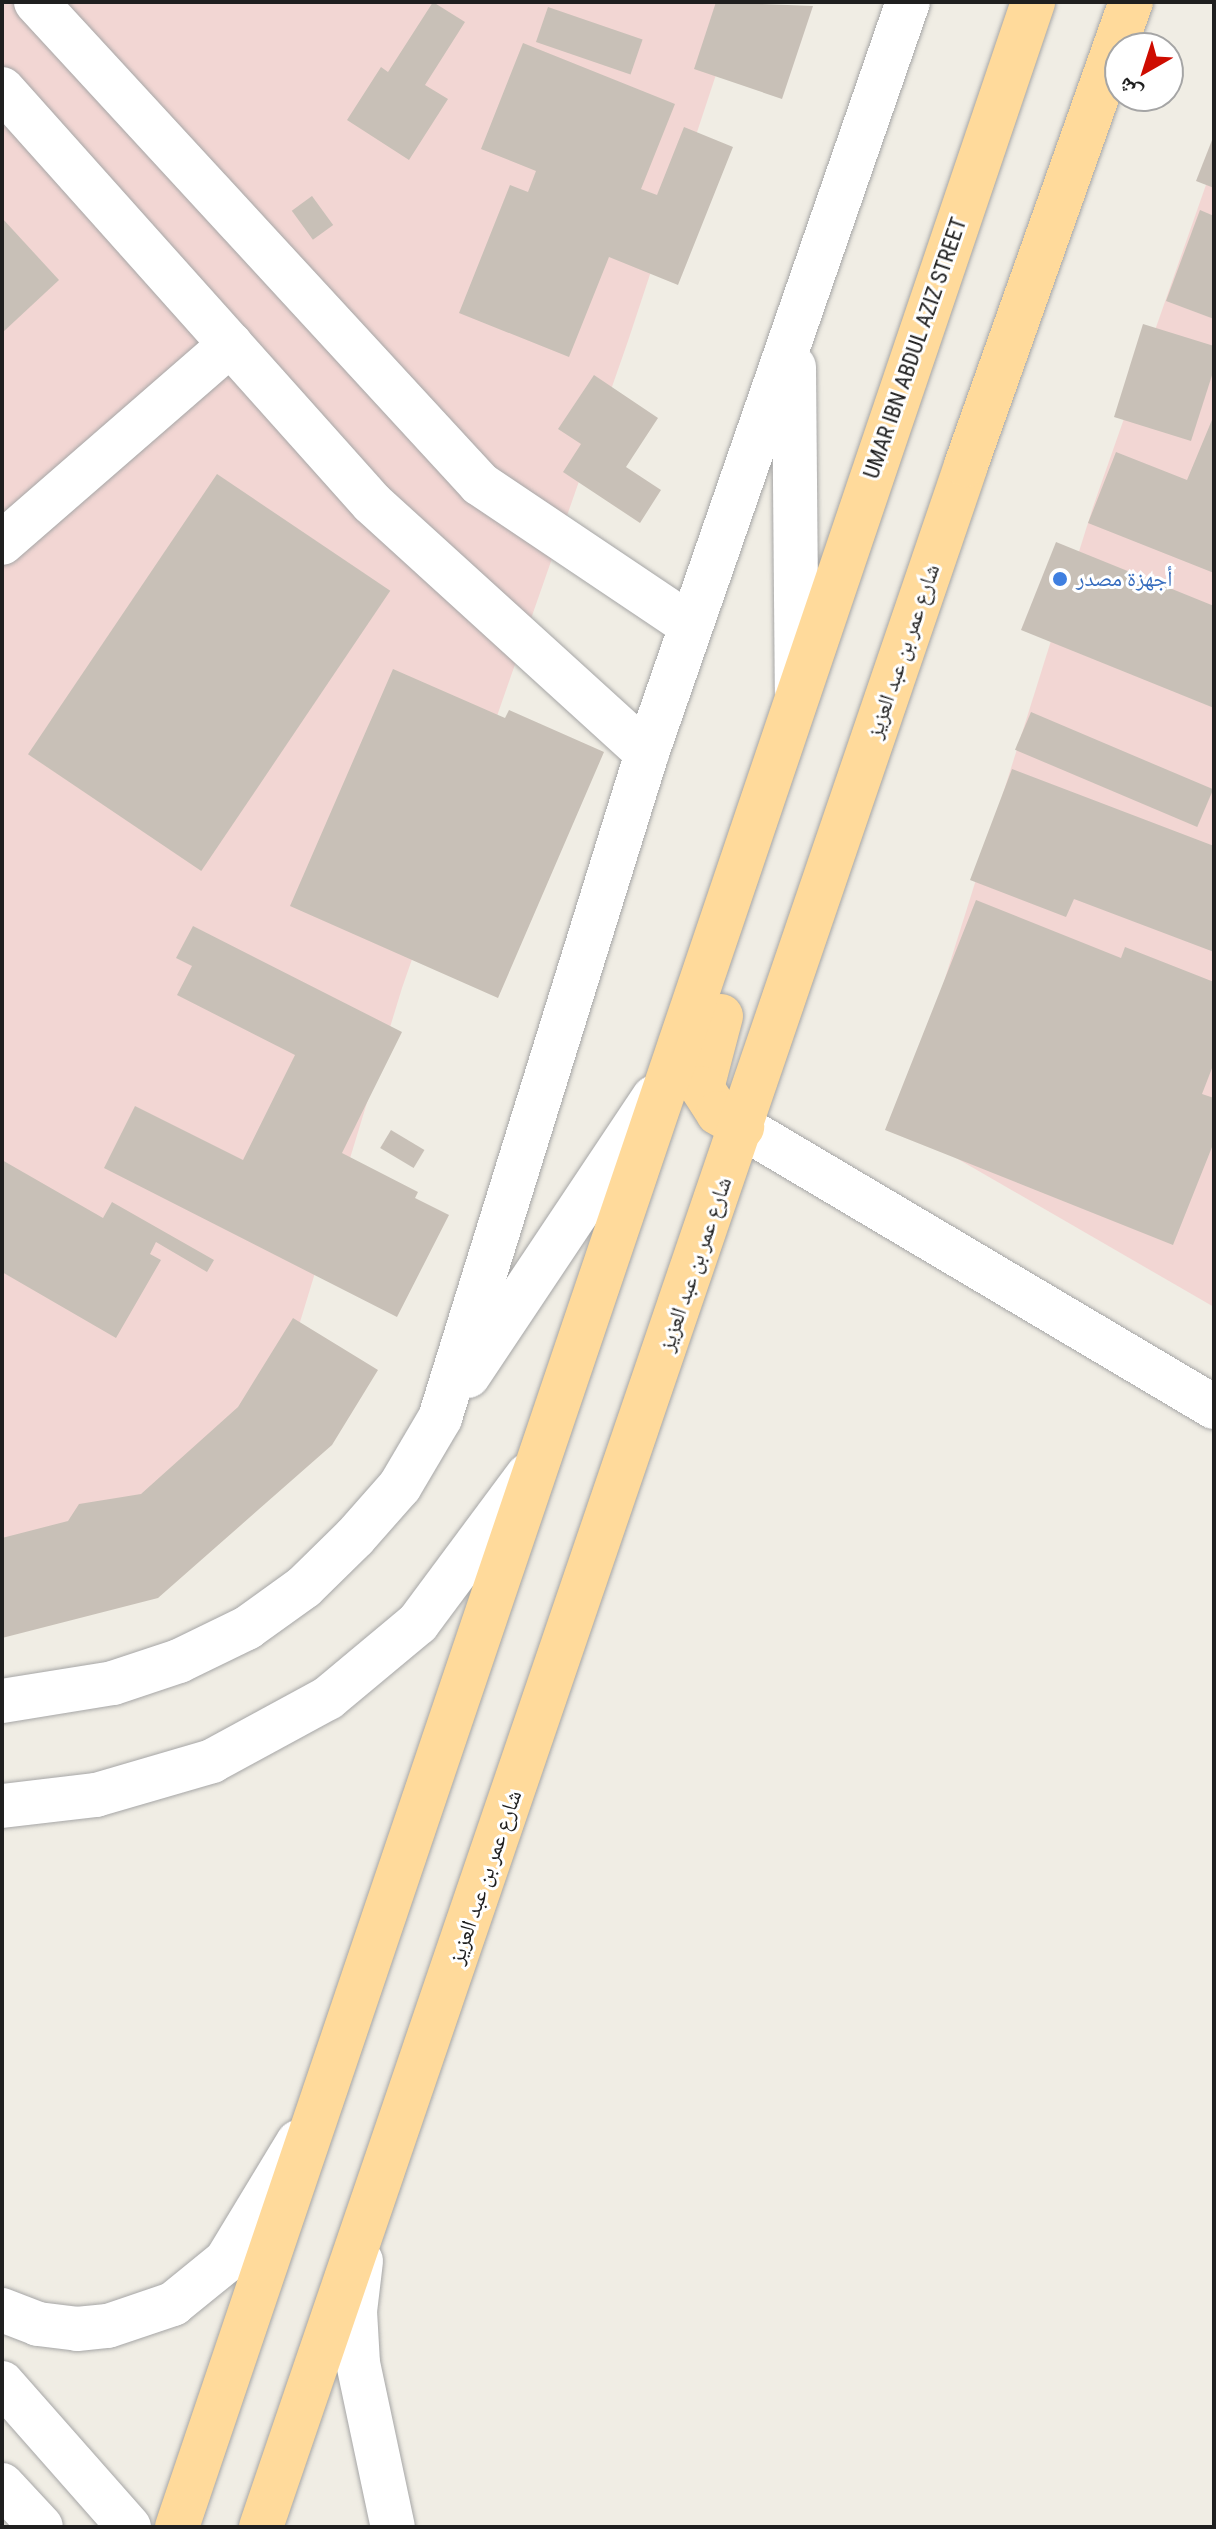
<!DOCTYPE html>
<html>
<head>
<meta charset="utf-8">
<style>
  body { margin:0 }
  #map { position:relative; width:1216px; height:2529px; overflow:hidden; background:#f0ede4; font-family:"Roboto Condensed","Noto Naskh Arabic",sans-serif }
  div>[style] { position:absolute }
  .commercial>* { inset:0; background:#f2d6d3 }
  .building>* { inset:0; background:#c8c0b7; transform-origin:0 0 }
  .roads { filter:drop-shadow(0 0 2px #a6a6a6) drop-shadow(0 0 2px #a6a6a6) }
  .minor>* { height:44px; margin:-22px; padding:0 22px; transform-origin:22px; border-radius:22px; background:#fff }
  .major>* { height:44px; margin:-22px; padding:0 22px; transform-origin:22px; border-radius:22px; background:#ffda9b }
  .dots>* { width:22px; height:22px; translate:-50% -50%; box-sizing:border-box; border:4px solid #fff; border-radius:50% }
  span { translate:-50% -50%; white-space:nowrap; text-align:center; line-height:1.15; -webkit-text-stroke:6px #fff; paint-order:stroke }
  .street-label { font-size:22px; color:#1f1f1f }
  .shop-label { font-size:22px; color:#366cbe }
  .left { translate:0 -50%; text-align:left }
  .frame { position:absolute; inset:0; border:4px solid #1f1f1f; pointer-events:none }
  .north { position:absolute; left:1104px; top:32px; width:80px; height:80px; box-sizing:border-box; background:#fff; border:2px solid #a5a5a5; border-radius:50%; rotate:219deg; font-size:22px; font-weight:700; line-height:32px; text-align:center; color:#1f1f1f }
  .north::after { content:''; display:block; margin:auto; width:28px; height:36px; background:#ce0c00; clip-path:polygon(50% 0,100% 100%,50% 72%,0 100%) }
</style>
</head>
<body>
<div id="map">
  <div class="commercial">
    <i style="clip-path:polygon(2px 2px,740px 2px,628px 341px,402px 988px,260px 1453px,2px 1598px)"></i>
    <i style="clip-path:polygon(1214px 162px,1214px 1307px,899px 1125px,1093px 507px)"></i>
  </div>
  <div class="building">
    <i style="clip-path:polygon(433px 2px,465px 22px,425px 85px,448px 99px,409px 160px,347px 120px,381px 67px,388px 72px)"></i>
    <i style="clip-path:polygon(716px 2px,813px 6px,782px 99px,694px 69px)"></i>
    <i style="left:548px;top:7px;width:100px;height:37px;rotate:19deg"></i>
    <i style="clip-path:polygon(523px 43px,675px 104px,641px 189px,657px 195px,684px 127px,733px 147px,678px 285px,609px 257px,569px 357px,459px 313px,510px 185px,528px 192px,536px 171px,481px 149px)"></i>
    <i style="clip-path:polygon(1214px 135px,1214px 188px,1196px 181px)"></i>
    <i style="left:312px;top:196px;width:36px;height:25px;rotate:54deg"></i>
    <i style="clip-path:polygon(1200px 210px,1214px 216px,1214px 319px,1166px 301px)"></i>
    <i style="clip-path:polygon(2px 218px,59px 280px,2px 333px)"></i>
    <i style="clip-path:polygon(1143px 324px,1214px 346px,1214px 369px,1191px 441px,1114px 417px)"></i>
    <i style="clip-path:polygon(594px 375px,658px 418px,626px 467px,661px 490px,640px 523px,563px 472px,581px 444px,558px 429px)"></i>
    <i style="clip-path:polygon(1214px 415px,1214px 573px,1088px 523px,1116px 452px,1187px 480px)"></i>
    <i style="left:217px;top:474px;width:209px;height:338px;rotate:34deg"></i>
    <i style="clip-path:polygon(1056px 542px,1214px 606px,1214px 708px,1021px 630px)"></i>
    <i style="clip-path:polygon(393px 669px,505px 718px,509px 710px,604px 752px,498px 998px,290px 906px)"></i>
    <i style="left:1031px;top:712px;width:198px;height:41px;rotate:23deg"></i>
    <i style="clip-path:polygon(1012px 769px,1214px 846px,1214px 952px,1074px 899px,1066px 917px,970px 880px)"></i>
    <i style="clip-path:polygon(976px 900px,1121px 958px,1125px 947px,1214px 982px,1214px 1063px,1202px 1094px,1214px 1098px,1214px 1142px,1173px 1245px,885px 1130px)"></i>
    <i style="clip-path:polygon(193px 926px,402px 1032px,342px 1153px,418px 1192px,415px 1198px,449px 1215px,397px 1317px,104px 1168px,135px 1106px,243px 1160px,295px 1055px,177px 995px,192px 966px,176px 958px)"></i>
    <i style="left:391px;top:1130px;width:39px;height:21px;rotate:31deg"></i>
    <i style="clip-path:polygon(2px 1160px,103px 1218px,112px 1202px,214px 1260px,207px 1272px,156px 1242px,150px 1254px,161px 1260px,116px 1338px,2px 1272px)"></i>
    <i style="clip-path:polygon(293px 1318px,378px 1370px,332px 1445px,158px 1598px,2px 1638px,2px 1538px,68px 1521px,79px 1504px,141px 1494px,238px 1407px)"></i>
  </div>
  <div class="roads">
    <div class="minor">
      <i style="left:36px;top:2px;width:655px;rotate:47.35deg"></i>
      <i style="left:480px;top:484px;width:253px;rotate:33.9deg"></i>
      <i style="left:2px;top:89px;width:555px;rotate:48.21deg"></i>
      <i style="left:372px;top:503px;width:372px;rotate:42.3deg"></i>
      <i style="left:794px;top:367px;width:323px;rotate:89.5deg"></i>
      <i style="left:2px;top:543px;width:303px;rotate:-41deg"></i>
      <i style="left:742px;top:1127px;width:549px;rotate:30.68deg"></i>
      <i style="left:468px;top:1376px;width:335px;rotate:-56.3deg"></i>
      <i style="left:2px;top:1701px;width:112px;rotate:-9.2deg"></i>
      <i style="left:113px;top:1683px;width:70px;rotate:-18.4deg"></i>
      <i style="left:179px;top:1661px;width:76px;rotate:-25.9deg"></i>
      <i style="left:247px;top:1628px;width:70px;rotate:-35.7deg"></i>
      <i style="left:304px;top:1587px;width:71px;rotate:-44.4deg"></i>
      <i style="left:355px;top:1537px;width:68px;rotate:-48.6deg"></i>
      <i style="left:400px;top:1486px;width:79px;rotate:-59.5deg"></i>
      <i style="left:440px;top:1418px;width:696px;rotate:-72.71deg"></i>
      <i style="left:647px;top:753px;width:795px;rotate:-70.84deg"></i>
      <i style="left:2px;top:1806px;width:95px;rotate:-6.7deg"></i>
      <i style="left:96px;top:1795px;width:121px;rotate:-16.3deg"></i>
      <i style="left:212px;top:1761px;width:132px;rotate:-28.5deg"></i>
      <i style="left:328px;top:1698px;width:117px;rotate:-39.8deg"></i>
      <i style="left:418px;top:1623px;width:184px;rotate:-53.4deg"></i>
      <i style="left:361px;top:2261px;width:50px;rotate:96.8deg"></i>
      <i style="left:355px;top:2311px;width:52px;rotate:86.7deg"></i>
      <i style="left:358px;top:2363px;width:168px;rotate:78deg"></i>
      <i style="left:2px;top:2310px;width:39px;rotate:21deg"></i>
      <i style="left:38px;top:2324px;width:39px;rotate:7deg"></i>
      <i style="left:77px;top:2329px;width:31px;rotate:-6deg"></i>
      <i style="left:108px;top:2326px;width:69px;rotate:-18.7deg"></i>
      <i style="left:173px;top:2304px;width:68px;rotate:-39.1deg"></i>
      <i style="left:226px;top:2261px;width:139px;rotate:-58.8deg"></i>
      <i style="left:2px;top:2383px;width:192px;rotate:48.6deg"></i>
      <i style="left:2px;top:2485px;width:57px;rotate:47.1deg"></i>
    </div>
    <div class="major">
      <i style="left:721px;top:1016px;width:74px;rotate:104.8deg"></i>
      <i style="left:702px;top:1088px;width:30px;rotate:57deg"></i>
      <i style="left:718px;top:1113px;width:28px;rotate:30deg"></i>
      <i style="left:177px;top:2527px;width:2666px;rotate:-71.27deg"></i>
      <i style="left:261px;top:2527px;width:2179px;rotate:-71.12deg"></i>
      <i style="left:966px;top:465px;width:492px;rotate:-70.4deg"></i>
    </div>
  </div>
  <div class="dots">
    <i style="left:1060px;top:579px;background:#3f7fe0"></i>
  </div>
  <div class="street-label">
    <span style="left:915px;top:348px;rotate:-71deg">UMAR IBN ABDUL AZIZ STREET</span>
    <span style="left:903px;top:651px;rotate:-71deg">شارع عمر بن عبد العزيز</span>
    <span style="left:695px;top:1264px;rotate:-71deg">شارع عمر بن عبد العزيز</span>
    <span style="left:485px;top:1877px;rotate:-71deg">شارع عمر بن عبد العزيز</span>
  </div>
  <div class="shop-label">
    <span class="left" style="left:1076px;top:579px">أجهزة مصدر</span>
  </div>
  <div class="frame"></div>
  <div class="north">ش</div>
</div>
</body>
</html>
